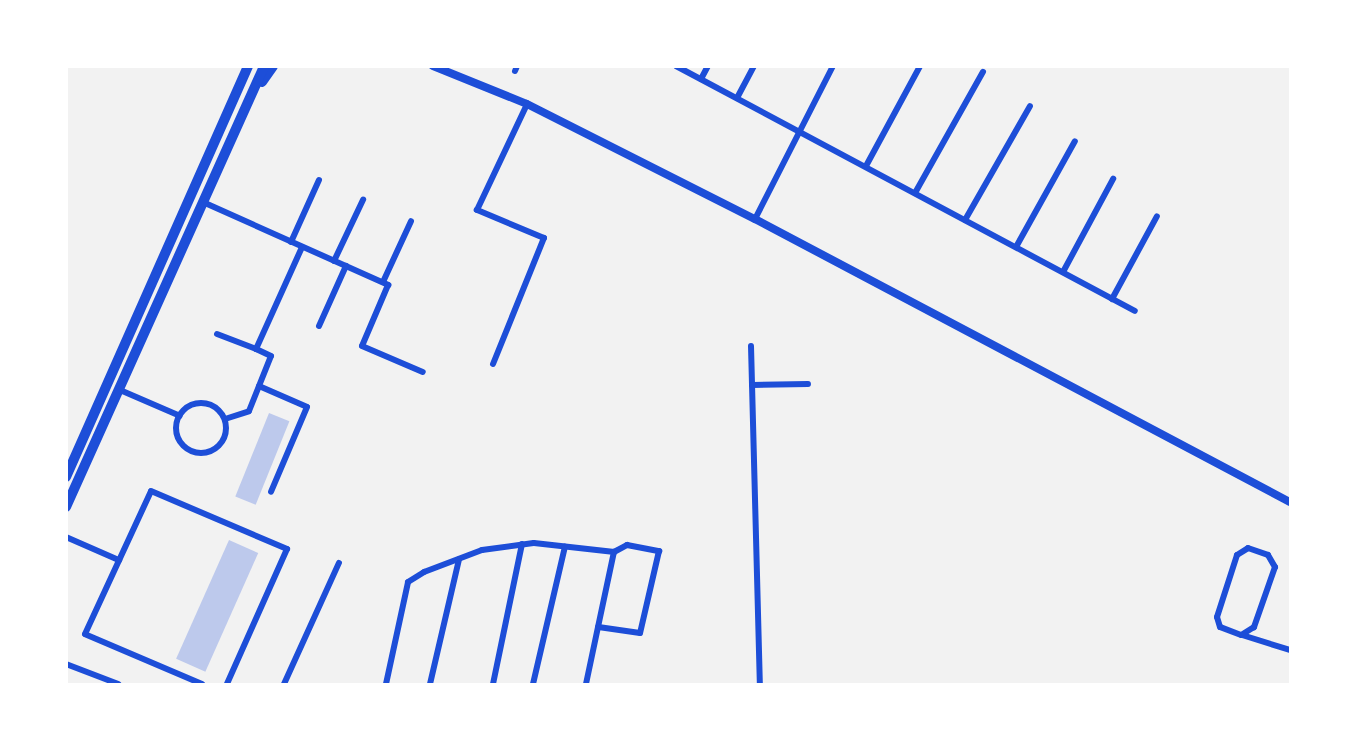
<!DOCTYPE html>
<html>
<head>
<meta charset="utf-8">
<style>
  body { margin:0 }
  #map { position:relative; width:1357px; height:751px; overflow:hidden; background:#f2f2f2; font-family:"Public Sans",sans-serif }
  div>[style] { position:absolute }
  .building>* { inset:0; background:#bdc9ec; transform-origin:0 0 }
  .minor>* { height:6px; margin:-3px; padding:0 3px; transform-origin:3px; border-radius:3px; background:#1d4ed8 }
  .minor>.ring { margin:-3px; padding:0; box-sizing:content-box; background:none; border:6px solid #1d4ed8; border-radius:50% }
  .tertiary>* { height:8px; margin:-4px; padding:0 4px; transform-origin:4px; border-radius:4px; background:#1d4ed8 }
  .primary>* { height:10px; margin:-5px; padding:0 5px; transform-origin:5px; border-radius:5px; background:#1d4ed8 }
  span { translate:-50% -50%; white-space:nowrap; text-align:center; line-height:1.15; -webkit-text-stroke:5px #fff; paint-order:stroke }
  .frame { position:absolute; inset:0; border:68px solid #fff; pointer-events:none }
</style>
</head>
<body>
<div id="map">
  <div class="building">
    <i style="left:269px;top:413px;width:22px;height:90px;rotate:22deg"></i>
    <i style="left:229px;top:540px;width:32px;height:130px;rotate:24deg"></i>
  </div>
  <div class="minor">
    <i style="left:676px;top:66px;width:520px;rotate:28.09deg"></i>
    <i style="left:515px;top:71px;width:5px;rotate:-68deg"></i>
    <i style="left:701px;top:79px;width:15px;rotate:-62deg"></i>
    <i style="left:737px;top:98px;width:36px;rotate:-62deg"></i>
    <i style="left:866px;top:166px;width:114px;rotate:-61.6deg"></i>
    <i style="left:915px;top:193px;width:139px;rotate:-60.7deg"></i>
    <i style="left:205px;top:203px;width:201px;rotate:24.1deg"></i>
    <i style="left:388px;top:285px;width:66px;rotate:113.1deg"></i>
    <i style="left:362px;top:346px;width:66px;rotate:23.1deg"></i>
    <i style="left:755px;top:219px;width:172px;rotate:-63deg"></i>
    <i style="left:965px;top:220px;width:131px;rotate:-60.3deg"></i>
    <i style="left:291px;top:242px;width:68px;rotate:-65.7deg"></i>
    <i style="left:1016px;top:247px;width:121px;rotate:-60.9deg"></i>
    <i style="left:334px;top:261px;width:68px;rotate:-64.6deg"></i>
    <i style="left:1063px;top:272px;width:106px;rotate:-61.7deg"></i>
    <i style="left:383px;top:282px;width:67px;rotate:-65.3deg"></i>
    <i style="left:1112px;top:299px;width:94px;rotate:-61.5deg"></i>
    <i style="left:319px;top:326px;width:66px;rotate:-65.8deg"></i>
    <i style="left:217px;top:334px;width:42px;rotate:21deg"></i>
    <i style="left:751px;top:346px;width:338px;rotate:88.5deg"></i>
    <i style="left:493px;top:364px;width:136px;rotate:-68deg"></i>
    <i style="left:544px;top:238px;width:73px;rotate:-157.3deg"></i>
    <i style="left:477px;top:210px;width:117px;rotate:-64.7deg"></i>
    <i style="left:752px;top:385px;width:56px;rotate:-1deg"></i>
    <i style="left:259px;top:386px;width:52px;rotate:23.6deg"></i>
    <i style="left:307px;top:407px;width:92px;rotate:113deg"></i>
    <i style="left:120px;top:390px;width:65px;rotate:23.4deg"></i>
    <i class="ring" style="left:176px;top:403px;width:44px;height:44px"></i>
    <i style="left:225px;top:419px;width:25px;rotate:-18deg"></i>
    <i style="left:249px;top:411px;width:59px;rotate:-68.2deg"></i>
    <i style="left:271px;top:356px;width:17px;rotate:-155deg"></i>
    <i style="left:256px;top:349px;width:112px;rotate:-65.7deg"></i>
    <i style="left:66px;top:537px;width:58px;rotate:23.5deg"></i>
    <i style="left:1248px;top:548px;width:21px;rotate:19deg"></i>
    <i style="left:1268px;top:555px;width:14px;rotate:60deg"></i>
    <i style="left:1275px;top:567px;width:64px;rotate:109.3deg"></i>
    <i style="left:1254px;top:627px;width:15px;rotate:148deg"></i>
    <i style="left:1241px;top:635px;width:22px;rotate:-159deg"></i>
    <i style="left:1220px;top:627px;width:10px;rotate:-107deg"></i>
    <i style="left:1217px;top:617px;width:65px;rotate:-72.1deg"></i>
    <i style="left:1237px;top:555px;width:13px;rotate:-32deg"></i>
    <i style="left:598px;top:627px;width:77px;rotate:-78deg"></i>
    <i style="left:1242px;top:635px;width:50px;rotate:17.4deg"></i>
    <i style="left:66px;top:664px;width:56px;rotate:21deg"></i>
    <i style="left:202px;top:684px;width:127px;rotate:-156.9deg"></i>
    <i style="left:85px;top:634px;width:157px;rotate:-65.2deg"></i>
    <i style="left:151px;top:491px;width:148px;rotate:23.1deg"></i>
    <i style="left:287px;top:549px;width:148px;rotate:114deg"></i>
    <i style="left:284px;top:684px;width:133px;rotate:-65.6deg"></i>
    <i style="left:386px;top:684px;width:104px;rotate:-77.8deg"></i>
    <i style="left:408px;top:582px;width:19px;rotate:-32deg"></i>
    <i style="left:424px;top:572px;width:62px;rotate:-20.8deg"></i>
    <i style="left:482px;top:550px;width:52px;rotate:-7.7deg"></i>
    <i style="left:534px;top:543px;width:81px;rotate:6.4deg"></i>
    <i style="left:614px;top:552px;width:15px;rotate:-28deg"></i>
    <i style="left:627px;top:545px;width:33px;rotate:11deg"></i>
    <i style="left:659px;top:551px;width:84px;rotate:103deg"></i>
    <i style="left:640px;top:633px;width:42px;rotate:-171.9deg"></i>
    <i style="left:598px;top:627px;width:58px;rotate:101.9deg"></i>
    <i style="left:430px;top:684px;width:128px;rotate:-76.9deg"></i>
    <i style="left:493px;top:684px;width:143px;rotate:-78.3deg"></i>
    <i style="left:533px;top:684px;width:141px;rotate:-76.9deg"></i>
  </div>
  <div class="tertiary">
    <i style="left:433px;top:66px;width:101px;rotate:22deg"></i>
    <i style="left:527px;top:104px;width:255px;rotate:26.8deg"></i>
    <i style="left:755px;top:219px;width:605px;rotate:27.88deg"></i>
  </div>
  <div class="primary">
    <i style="left:262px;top:82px;width:19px;rotate:-55deg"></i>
    <i style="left:66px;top:477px;width:449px;rotate:-66.1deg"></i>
    <i style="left:66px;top:507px;width:483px;rotate:-65.8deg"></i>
  </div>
  <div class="frame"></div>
</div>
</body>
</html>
